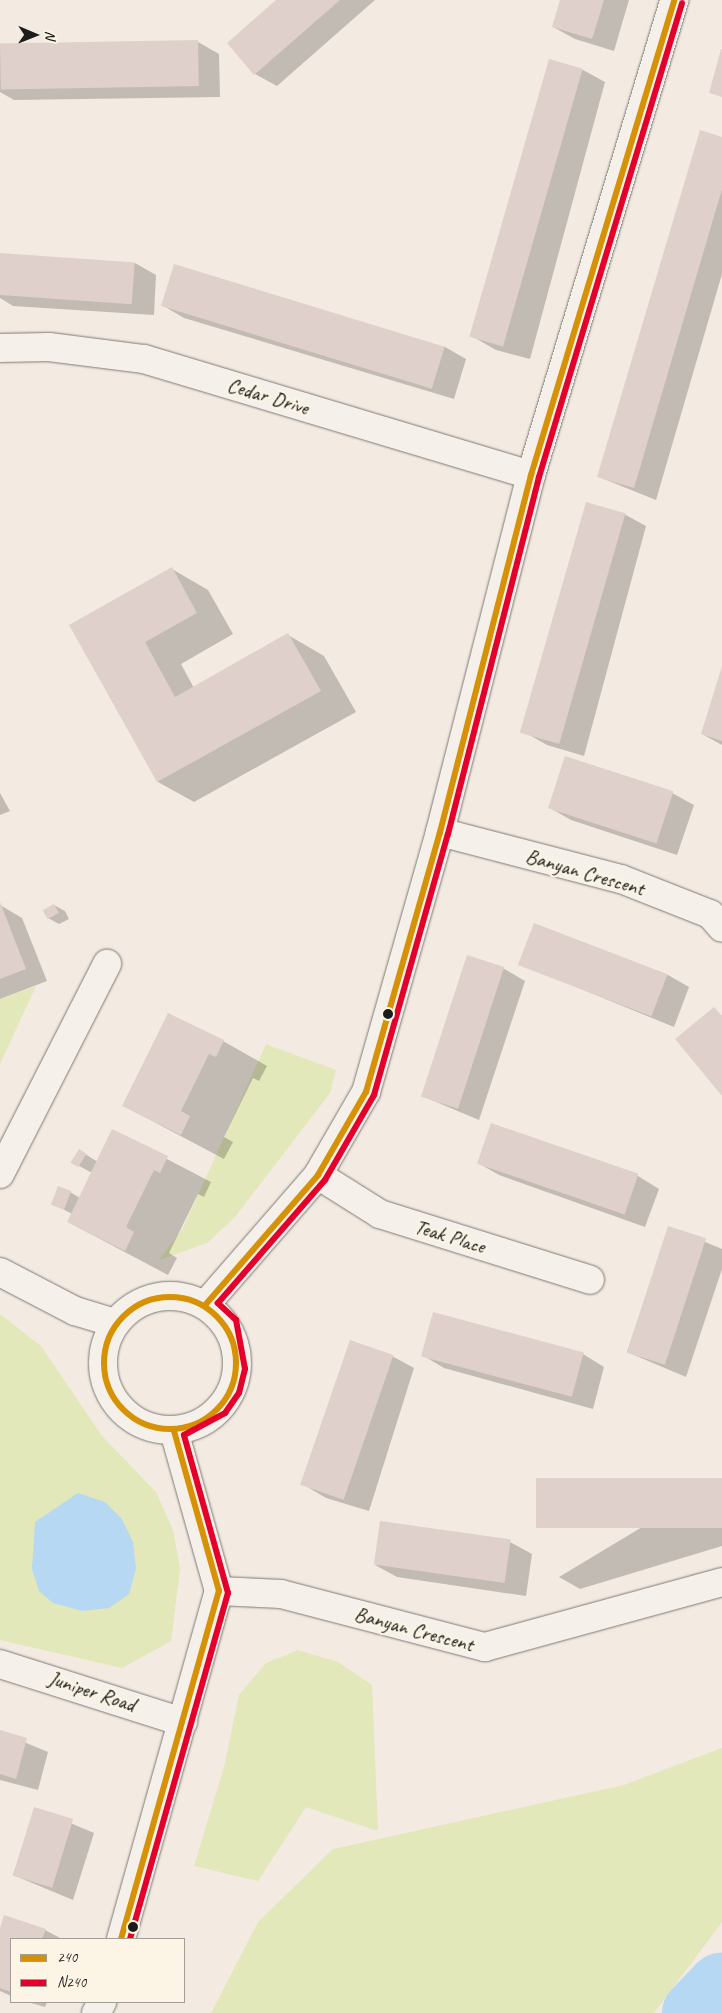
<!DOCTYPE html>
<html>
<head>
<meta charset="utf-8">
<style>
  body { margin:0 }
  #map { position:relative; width:722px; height:2013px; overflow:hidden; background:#f3eae1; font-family:Caveat,sans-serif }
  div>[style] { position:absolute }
  .green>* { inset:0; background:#e2e8ba }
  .water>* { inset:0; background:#b6d8f2 }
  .shadow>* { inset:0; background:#0003 }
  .river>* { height:68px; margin:-34px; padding:0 34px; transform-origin:34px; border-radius:34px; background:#b6d8f2 }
  .building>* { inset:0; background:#dfd0cb; transform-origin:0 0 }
  .roads { filter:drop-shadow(0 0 1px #7d7975) drop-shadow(0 0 1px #7d7975) }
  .minor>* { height:28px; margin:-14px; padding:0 14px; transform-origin:14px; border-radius:14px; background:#f5f1ea }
  .minor>.ring { margin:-14px; padding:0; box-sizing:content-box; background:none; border:28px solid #f5f1ea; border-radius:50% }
  .bus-1>* { height:6px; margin:-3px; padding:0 3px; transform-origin:3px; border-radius:3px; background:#d69104 }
  .bus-1>.ring { margin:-3px; padding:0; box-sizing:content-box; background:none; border:6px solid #d69104; border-radius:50% }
  .bus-2>* { height:6px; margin:-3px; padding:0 3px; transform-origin:3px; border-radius:3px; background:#e4002b }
  .dots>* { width:14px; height:14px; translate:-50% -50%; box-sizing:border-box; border:2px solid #fcf5e5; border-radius:50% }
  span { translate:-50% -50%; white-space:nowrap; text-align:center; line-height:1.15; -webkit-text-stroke:4.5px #fcf5e5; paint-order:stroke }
  .street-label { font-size:21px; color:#1c1c1c }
  .legend { position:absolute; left:10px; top:1938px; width:175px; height:65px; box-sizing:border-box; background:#fcf5e5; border:1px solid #a29e95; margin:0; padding:6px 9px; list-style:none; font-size:15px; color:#1c1c1c }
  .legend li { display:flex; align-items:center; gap:10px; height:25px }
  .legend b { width:25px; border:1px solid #a29e95 }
  .north { position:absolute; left:10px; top:10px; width:50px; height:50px; -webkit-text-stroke:4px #fcf5e5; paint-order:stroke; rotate:91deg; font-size:14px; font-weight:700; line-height:20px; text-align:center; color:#1c1c1c }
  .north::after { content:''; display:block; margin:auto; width:18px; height:22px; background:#1c1c1c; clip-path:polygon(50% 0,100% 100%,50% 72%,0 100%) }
</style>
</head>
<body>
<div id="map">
  <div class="green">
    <i style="clip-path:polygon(36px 986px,0 1064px,0 999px)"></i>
    <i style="clip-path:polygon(266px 1044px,336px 1070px,330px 1093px,235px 1217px,207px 1243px,159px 1260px,183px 1228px)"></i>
    <i style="clip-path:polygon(0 1314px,41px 1346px,102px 1436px,156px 1492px,173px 1530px,180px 1568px,171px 1641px,122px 1668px,0 1640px)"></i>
    <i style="clip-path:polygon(298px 1650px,338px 1662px,372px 1685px,378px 1831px,306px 1807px,258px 1881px,194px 1866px,224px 1767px,239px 1695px,266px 1663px)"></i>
    <i style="clip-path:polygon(722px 1748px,722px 1922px,654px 2013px,211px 2013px,258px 1922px,333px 1849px,624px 1785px)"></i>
  </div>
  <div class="water">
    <i style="clip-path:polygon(78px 1493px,105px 1502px,122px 1519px,133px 1542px,136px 1569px,129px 1594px,109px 1608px,82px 1611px,53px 1603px,39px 1591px,32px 1569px,35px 1522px)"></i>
  </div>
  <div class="shadow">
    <i style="clip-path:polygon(278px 0,375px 0,277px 86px,255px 74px)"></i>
    <i style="clip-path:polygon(561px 0,629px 0,614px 51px,575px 39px,553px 27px)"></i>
    <i style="clip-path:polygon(198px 42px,219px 54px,220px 97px,14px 100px,0 92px,0 44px)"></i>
    <i style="clip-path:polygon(550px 61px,583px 70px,605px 82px,530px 359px,496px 350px,475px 338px)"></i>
    <i style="clip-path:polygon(722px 138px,722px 274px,656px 500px,599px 477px)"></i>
    <i style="clip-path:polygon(0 254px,135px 263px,156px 275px,154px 315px,13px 306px,0 298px)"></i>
    <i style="clip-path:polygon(162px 305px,445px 347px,466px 359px,454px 399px,184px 318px)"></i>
    <i style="clip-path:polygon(624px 514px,646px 526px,584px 756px,547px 745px,526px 733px)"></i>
    <i style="clip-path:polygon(172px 569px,208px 590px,233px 634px,181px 664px,194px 688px,288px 635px,324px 656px,356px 712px,194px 802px,158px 782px,71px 625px)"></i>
    <i style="clip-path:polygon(722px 669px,722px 745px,702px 734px)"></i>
    <i style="clip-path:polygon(0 793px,10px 811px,0 815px)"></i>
    <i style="clip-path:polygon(672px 793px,694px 805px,677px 855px,571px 820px,550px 808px)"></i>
    <i style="clip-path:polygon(0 905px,22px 918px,47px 981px,0 999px)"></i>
    <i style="clip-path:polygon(54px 905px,65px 911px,69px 919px,59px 924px,48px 918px)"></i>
    <i style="clip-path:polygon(520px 964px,668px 975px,689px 987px,674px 1027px)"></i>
    <i style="clip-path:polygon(503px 968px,525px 981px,479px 1120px,422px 1096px)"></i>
    <i style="clip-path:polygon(223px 1041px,267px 1066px,259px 1081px,253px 1078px,224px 1137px,233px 1142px,224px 1159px,124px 1106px)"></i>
    <i style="clip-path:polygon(113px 1131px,211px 1182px,204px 1197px,198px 1194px,169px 1253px,177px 1258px,168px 1275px,68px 1222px,72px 1214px,52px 1203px,70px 1192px,80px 1198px,92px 1173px,74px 1163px,80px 1151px,98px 1162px)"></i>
    <i style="clip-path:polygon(478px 1163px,638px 1176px,659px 1189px,645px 1227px,499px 1175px)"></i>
    <i style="clip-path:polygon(669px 1227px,722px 1249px,722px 1269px,686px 1377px,627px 1352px)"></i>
    <i style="clip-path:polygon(434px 1313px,583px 1354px,604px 1367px,593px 1409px,444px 1368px,422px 1355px)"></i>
    <i style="clip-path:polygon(392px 1356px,414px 1368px,369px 1511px,326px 1498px,304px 1485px)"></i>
    <i style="clip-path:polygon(722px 1479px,722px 1546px,580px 1589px,559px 1577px)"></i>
    <i style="clip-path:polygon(510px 1542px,532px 1554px,526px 1596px,397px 1577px,375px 1565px)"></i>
    <i style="clip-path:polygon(0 1732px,48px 1752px,38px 1790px,0 1780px)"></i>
    <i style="clip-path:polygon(35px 1808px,94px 1833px,73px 1900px,13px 1875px)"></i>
    <i style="clip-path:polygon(45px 1930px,62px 1939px,11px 1939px,11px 1996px,0 1991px,0 1932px)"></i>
    <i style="clip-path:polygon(28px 2002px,47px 2002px,45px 2007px)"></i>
  </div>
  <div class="river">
    <i style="left:696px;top:2013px;width:37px;rotate:-46deg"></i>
  </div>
  <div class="building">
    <i style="clip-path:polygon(276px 0,340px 0,254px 75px,227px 43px)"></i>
    <i style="clip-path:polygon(560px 0,604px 0,592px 39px,552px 27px)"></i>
    <i style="left:198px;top:40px;width:46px;height:198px;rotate:89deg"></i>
    <i style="clip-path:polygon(721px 49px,722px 49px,722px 97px,709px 93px)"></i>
    <i style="left:549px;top:59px;width:35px;height:289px;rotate:16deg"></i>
    <i style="clip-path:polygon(700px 130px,722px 137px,722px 189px,634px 488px,597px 477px)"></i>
    <i style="left:0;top:253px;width:135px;height:42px;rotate:4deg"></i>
    <i style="left:174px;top:264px;width:283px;height:44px;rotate:17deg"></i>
    <i style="left:586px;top:502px;width:41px;height:240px;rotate:16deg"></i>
    <i style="clip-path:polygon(172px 567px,197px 613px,145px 642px,175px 697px,288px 633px,321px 691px,157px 782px,69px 625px)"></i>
    <i style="clip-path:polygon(722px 666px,722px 741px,701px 734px)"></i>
    <i style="left:565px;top:756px;width:114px;height:55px;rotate:18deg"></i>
    <i style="clip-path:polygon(0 902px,26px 969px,0 979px)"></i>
    <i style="left:54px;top:904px;width:10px;height:13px;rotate:61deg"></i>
    <i style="left:534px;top:923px;width:143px;height:45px;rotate:21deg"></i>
    <i style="left:467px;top:955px;width:39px;height:149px;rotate:18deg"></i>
    <i style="clip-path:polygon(714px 1007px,722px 1016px,722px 1096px,675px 1039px)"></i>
    <i style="clip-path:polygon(168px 1013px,224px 1040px,216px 1057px,209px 1054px,181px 1111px,190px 1116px,181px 1135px,122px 1106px)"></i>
    <i style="left:491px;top:1123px;width:156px;height:43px;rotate:19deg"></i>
    <i style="clip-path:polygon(112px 1129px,168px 1156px,160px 1173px,154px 1170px,126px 1227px,134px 1232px,125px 1251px,67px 1222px)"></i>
    <i style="left:79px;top:1149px;width:9px;height:16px;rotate:32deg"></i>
    <i style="left:58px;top:1186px;width:14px;height:20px;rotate:21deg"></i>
    <i style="left:668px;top:1226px;width:40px;height:133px;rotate:18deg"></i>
    <i style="left:433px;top:1312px;width:156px;height:46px;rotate:15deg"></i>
    <i style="left:350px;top:1340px;width:46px;height:153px;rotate:19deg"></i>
    <i style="left:722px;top:1478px;width:50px;height:186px;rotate:90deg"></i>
    <i style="left:380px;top:1521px;width:132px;height:44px;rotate:8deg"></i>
    <i style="clip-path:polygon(0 1730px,27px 1738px,16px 1779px,0 1774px)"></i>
    <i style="left:34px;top:1807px;width:41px;height:72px;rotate:17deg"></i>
    <i style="clip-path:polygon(4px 1915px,46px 1929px,42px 1939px,11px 1939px,11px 1992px,0 1988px,0 1928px)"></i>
  </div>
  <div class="roads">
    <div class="minor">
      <i style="left:0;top:348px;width:49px;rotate:-1.2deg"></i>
      <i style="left:49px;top:347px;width:96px;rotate:7.2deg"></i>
      <i style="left:144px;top:359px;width:404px;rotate:16.7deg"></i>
      <i style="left:440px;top:832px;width:187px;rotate:14.6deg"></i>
      <i style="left:621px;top:879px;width:96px;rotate:21.5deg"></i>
      <i style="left:710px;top:914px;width:18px;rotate:49deg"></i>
      <i style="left:0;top:1174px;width:236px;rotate:-63deg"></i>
      <i style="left:318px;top:1175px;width:73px;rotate:32.2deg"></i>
      <i style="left:380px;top:1214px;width:220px;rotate:17.4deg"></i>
      <i style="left:0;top:1272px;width:85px;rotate:27.5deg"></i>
      <i style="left:75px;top:1311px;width:42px;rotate:16.7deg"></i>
      <i class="ring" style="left:103px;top:1296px;width:106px;height:106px"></i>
      <i style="left:206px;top:1304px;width:171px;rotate:-49deg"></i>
      <i style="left:318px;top:1175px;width:96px;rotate:-60deg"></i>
      <i style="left:366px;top:1092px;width:270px;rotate:-74.1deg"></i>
      <i style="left:440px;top:832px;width:368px;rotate:-75.7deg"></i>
      <i style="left:531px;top:475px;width:496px;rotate:-73.2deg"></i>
      <i style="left:219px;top:1591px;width:62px;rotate:2.8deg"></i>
      <i style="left:281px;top:1594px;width:211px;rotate:14.6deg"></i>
      <i style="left:485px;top:1647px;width:246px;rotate:-15.3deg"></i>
      <i style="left:0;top:1664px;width:192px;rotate:17.6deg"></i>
      <i style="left:121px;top:1939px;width:362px;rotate:-74.3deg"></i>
      <i style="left:219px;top:1591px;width:166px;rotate:-105.7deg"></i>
      <i style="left:96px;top:2013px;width:13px;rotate:-61deg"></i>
    </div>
  </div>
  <div class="bus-1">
    <i class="ring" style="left:104px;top:1297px;width:126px;height:126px"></i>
    <i style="left:206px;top:1304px;width:171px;rotate:-49deg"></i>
    <i style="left:318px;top:1175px;width:96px;rotate:-60deg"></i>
    <i style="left:366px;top:1092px;width:270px;rotate:-74.1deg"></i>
    <i style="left:440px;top:832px;width:368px;rotate:-75.7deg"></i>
    <i style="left:531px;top:475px;width:496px;rotate:-73.2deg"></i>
    <i style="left:121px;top:1939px;width:362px;rotate:-74.3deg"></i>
    <i style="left:219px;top:1591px;width:166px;rotate:-105.7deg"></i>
  </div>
  <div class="bus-2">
    <i style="left:130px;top:1939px;width:360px;rotate:-74.2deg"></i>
    <i style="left:228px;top:1593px;width:164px;rotate:-105.6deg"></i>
    <i style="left:184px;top:1435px;width:47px;rotate:-28.2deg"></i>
    <i style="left:225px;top:1413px;width:24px;rotate:-55deg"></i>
    <i style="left:239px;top:1393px;width:25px;rotate:-76deg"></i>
    <i style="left:245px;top:1369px;width:50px;rotate:-100.4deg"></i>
    <i style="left:236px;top:1320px;width:25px;rotate:-137deg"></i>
    <i style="left:218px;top:1303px;width:163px;rotate:-49deg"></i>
    <i style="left:325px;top:1180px;width:98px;rotate:-60deg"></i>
    <i style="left:374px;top:1095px;width:271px;rotate:-74.2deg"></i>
    <i style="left:448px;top:834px;width:368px;rotate:-75.7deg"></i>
    <i style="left:539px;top:477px;width:495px;rotate:-73.2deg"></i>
  </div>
  <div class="dots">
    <i style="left:388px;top:1014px;background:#1c1c1c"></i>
    <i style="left:133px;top:1927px;background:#1c1c1c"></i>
  </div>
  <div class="street-label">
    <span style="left:268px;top:396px;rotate:17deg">Cedar Drive</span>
    <span style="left:585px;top:872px;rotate:16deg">Banyan Crescent</span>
    <span style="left:450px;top:1236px;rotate:17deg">Teak Place</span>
    <span style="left:414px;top:1629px;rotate:15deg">Banyan Crescent</span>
    <span style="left:92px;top:1691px;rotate:18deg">Juniper Road</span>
  </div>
  <ul class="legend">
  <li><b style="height:6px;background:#d69104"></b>240</li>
  <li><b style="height:6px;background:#e4002b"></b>N240</li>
  </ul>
  <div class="north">N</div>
</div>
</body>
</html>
